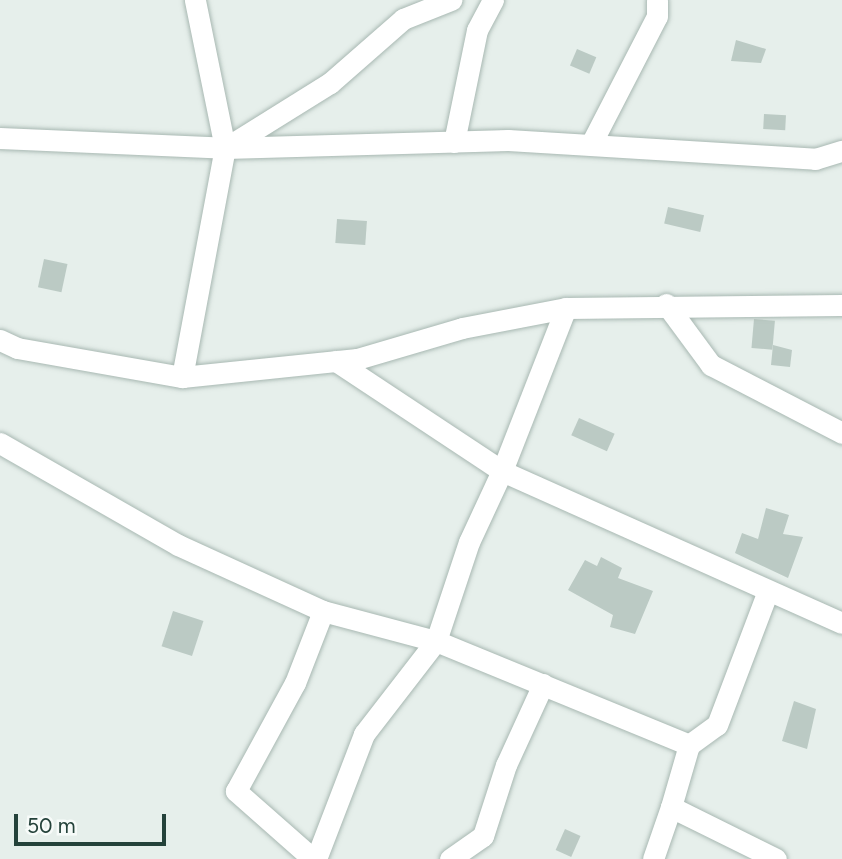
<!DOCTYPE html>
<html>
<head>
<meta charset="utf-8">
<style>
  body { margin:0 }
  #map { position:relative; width:842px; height:859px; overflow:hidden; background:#e6efeb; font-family:Figtree,sans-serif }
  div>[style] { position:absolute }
  .building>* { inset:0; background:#bbcac4; transform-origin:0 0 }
  .roads { filter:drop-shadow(0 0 2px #a8b8b2) drop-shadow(0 0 2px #a8b8b2) }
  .minor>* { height:21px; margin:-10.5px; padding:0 10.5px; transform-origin:10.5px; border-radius:10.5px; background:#fff }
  span { translate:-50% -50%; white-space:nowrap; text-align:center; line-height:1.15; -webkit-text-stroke:5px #f7fbf9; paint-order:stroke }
  .scale { position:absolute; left:14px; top:814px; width:152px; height:32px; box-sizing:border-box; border:4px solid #24423a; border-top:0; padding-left:9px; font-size:21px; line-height:24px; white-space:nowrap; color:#24423a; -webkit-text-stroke:5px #f7fbf9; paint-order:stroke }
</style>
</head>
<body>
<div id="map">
  <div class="building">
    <i style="clip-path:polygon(736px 40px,766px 49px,761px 63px,731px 61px)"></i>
    <i style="left:577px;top:49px;width:21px;height:18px;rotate:23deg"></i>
    <i style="left:764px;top:114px;width:22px;height:15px;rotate:3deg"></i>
    <i style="left:668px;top:207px;width:37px;height:17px;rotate:13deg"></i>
    <i style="left:337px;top:219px;width:30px;height:24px;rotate:4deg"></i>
    <i style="left:44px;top:259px;width:24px;height:29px;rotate:12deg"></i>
    <i style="left:754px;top:319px;width:21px;height:29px;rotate:5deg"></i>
    <i style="clip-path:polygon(773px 345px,792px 350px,790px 367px,771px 365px)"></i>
    <i style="left:579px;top:418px;width:39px;height:19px;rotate:24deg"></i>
    <i style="clip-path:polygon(766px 508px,789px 515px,783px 534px,803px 537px,788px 578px,735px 553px,742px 533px,758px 539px)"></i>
    <i style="clip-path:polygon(601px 557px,622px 568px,618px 578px,653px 591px,635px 634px,610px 627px,613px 615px,568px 590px,585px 560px,597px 566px)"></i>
    <i style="left:173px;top:611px;width:32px;height:37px;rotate:18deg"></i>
    <i style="clip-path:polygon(794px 701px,816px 709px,807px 749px,782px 741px)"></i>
    <i style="left:565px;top:829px;width:17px;height:23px;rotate:24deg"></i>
  </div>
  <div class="roads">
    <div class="minor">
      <i style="left:0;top:138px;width:225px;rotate:2.5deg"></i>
      <i style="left:225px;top:148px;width:283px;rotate:-1.6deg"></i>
      <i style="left:508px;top:140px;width:308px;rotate:3.5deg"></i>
      <i style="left:815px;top:159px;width:28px;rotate:-17deg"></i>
      <i style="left:454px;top:142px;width:114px;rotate:-78.4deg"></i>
      <i style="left:477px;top:30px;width:34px;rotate:-62deg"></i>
      <i style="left:591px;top:144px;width:144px;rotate:-62.7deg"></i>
      <i style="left:657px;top:16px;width:16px;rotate:-90deg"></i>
      <i style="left:227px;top:147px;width:121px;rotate:-31.9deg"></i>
      <i style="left:330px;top:83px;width:97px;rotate:-41.2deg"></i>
      <i style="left:403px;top:19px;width:52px;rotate:-21.6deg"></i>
      <i style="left:666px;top:304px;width:76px;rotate:53.6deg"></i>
      <i style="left:711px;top:365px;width:148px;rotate:27.4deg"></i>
      <i style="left:0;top:340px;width:19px;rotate:25deg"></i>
      <i style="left:17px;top:348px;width:168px;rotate:10deg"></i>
      <i style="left:182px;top:377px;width:176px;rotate:-5.9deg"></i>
      <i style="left:357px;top:359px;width:109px;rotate:-16.4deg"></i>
      <i style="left:462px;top:328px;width:106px;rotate:-10.9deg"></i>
      <i style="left:566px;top:308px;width:276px;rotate:-0.6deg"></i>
      <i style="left:336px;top:361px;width:199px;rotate:33.5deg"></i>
      <i style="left:502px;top:471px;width:372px;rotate:24.1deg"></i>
      <i style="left:182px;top:377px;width:233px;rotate:-79.4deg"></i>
      <i style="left:225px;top:148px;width:151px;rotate:-101.5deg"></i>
      <i style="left:0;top:443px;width:205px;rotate:29.8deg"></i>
      <i style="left:178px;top:545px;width:159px;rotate:24.5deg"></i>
      <i style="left:323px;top:611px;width:117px;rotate:14.9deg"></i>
      <i style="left:436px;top:641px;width:274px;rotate:22.3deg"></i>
      <i style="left:689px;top:745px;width:65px;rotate:106.2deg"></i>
      <i style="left:671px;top:807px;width:117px;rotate:26.3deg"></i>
      <i style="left:689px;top:745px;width:34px;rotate:-36deg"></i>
      <i style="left:717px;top:725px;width:143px;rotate:-69.2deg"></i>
      <i style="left:313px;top:859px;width:103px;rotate:-138.6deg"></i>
      <i style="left:236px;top:791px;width:123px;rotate:-61.4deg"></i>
      <i style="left:295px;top:683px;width:77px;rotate:-68.7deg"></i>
      <i style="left:316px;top:859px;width:134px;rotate:-69deg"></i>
      <i style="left:364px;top:734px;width:118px;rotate:-52.3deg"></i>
      <i style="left:436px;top:641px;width:104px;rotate:-71.6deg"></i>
      <i style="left:469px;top:542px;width:78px;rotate:-65.1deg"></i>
      <i style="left:502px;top:471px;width:175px;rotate:-68.6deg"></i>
      <i style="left:450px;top:859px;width:40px;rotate:-34.9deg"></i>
      <i style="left:483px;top:836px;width:75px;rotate:-72.1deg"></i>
      <i style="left:506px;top:765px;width:89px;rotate:-65.4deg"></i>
      <i style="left:653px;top:859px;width:55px;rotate:-70.9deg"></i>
    </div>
  </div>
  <div class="scale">50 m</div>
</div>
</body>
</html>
